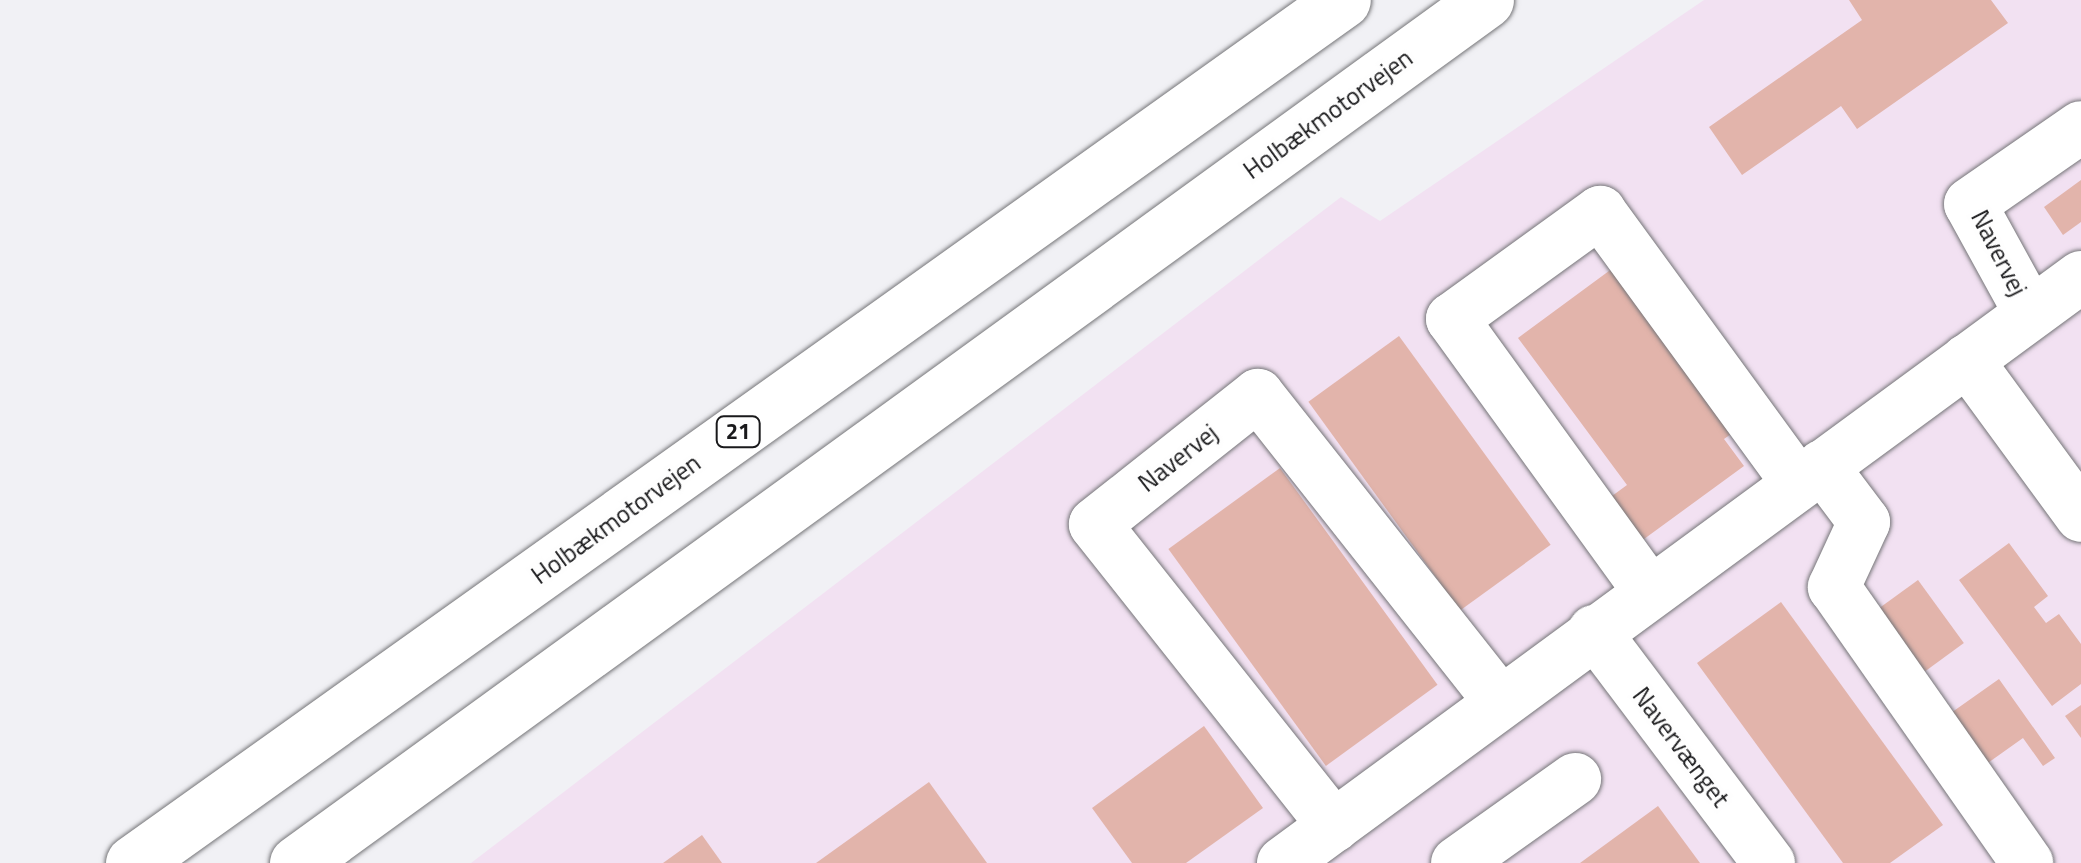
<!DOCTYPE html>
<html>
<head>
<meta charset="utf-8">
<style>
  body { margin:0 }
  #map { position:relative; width:2081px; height:863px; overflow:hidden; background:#f1f1f5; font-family:"Titillium Web",sans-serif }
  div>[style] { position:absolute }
  .industrial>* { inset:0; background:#f2e1f2 }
  .building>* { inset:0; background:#e2b4ab; transform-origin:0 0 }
  .roads { filter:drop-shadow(0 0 2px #757578) drop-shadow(0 0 2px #757578) }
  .minor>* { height:52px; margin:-26px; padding:0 26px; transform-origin:26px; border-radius:26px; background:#fff }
  .highway>* { height:55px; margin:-27.5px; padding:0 27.5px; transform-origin:27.5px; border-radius:27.5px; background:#fff }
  span { translate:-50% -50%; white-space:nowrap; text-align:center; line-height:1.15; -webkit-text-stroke:8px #fefefe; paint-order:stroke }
  .shield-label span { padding:2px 8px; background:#fefefe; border:2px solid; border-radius:8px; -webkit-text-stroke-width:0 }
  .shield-label { font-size:22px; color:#19191b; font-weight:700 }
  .street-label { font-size:25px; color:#19191b }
</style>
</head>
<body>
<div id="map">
  <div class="industrial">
    <i style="clip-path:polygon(1704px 0,2081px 0,2081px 863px,471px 863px,1341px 197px,1380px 221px)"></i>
  </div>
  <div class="building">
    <i style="clip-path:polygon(1849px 0,1991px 0,2008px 23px,1857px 129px,1841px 106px,1742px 175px,1709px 127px,1862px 20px)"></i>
    <i style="clip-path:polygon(2081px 180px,2081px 222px,2063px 235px,2044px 207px)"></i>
    <i style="clip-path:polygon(1613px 268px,1734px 432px,1724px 439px,1744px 466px,1629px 550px,1597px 507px,1627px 485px,1518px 338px)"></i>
    <i style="left:1399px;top:336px;width:258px;height:112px;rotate:54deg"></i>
    <i style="left:1280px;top:468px;width:268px;height:138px;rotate:54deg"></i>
    <i style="clip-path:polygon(2009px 543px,2048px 596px,2034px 607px,2046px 623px,2059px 614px,2081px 644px,2081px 684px,2052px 706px,1959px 580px)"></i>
    <i style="left:1918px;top:580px;width:78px;height:49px;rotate:54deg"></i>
    <i style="clip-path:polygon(1781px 602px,1943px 825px,1890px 863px,1843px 863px,1697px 663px)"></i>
    <i style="clip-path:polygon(1999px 679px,2055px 758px,2043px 766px,2023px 738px,1985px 765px,1948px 715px)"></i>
    <i style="clip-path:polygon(2081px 705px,2081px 738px,2065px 716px)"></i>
    <i style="clip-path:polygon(1204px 726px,1263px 808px,1186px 863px,1132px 863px,1092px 808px)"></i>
    <i style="clip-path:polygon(929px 782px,987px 863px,816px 863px)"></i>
    <i style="clip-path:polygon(1658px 806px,1700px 863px,1580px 863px)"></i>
    <i style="clip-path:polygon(702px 835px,722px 863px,663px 863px)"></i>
  </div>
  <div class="roads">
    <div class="minor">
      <i style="left:2030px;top:313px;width:124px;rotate:-118.8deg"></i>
      <i style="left:1970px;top:204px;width:135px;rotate:-34.7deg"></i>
      <i style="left:1967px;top:360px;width:193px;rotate:53.8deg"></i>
      <i style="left:1822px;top:466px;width:70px;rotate:53.1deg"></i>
      <i style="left:1864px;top:522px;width:72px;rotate:114.8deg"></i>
      <i style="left:1834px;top:587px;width:337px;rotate:55deg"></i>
      <i style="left:1649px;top:591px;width:336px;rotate:-125.9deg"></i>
      <i style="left:1452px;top:319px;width:183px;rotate:-35.9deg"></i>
      <i style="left:1600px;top:212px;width:336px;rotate:53.9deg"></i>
      <i style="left:1594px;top:631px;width:291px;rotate:53deg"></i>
      <i style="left:1334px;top:826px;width:385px;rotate:-128.4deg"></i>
      <i style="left:1095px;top:524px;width:208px;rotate:-38.4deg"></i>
      <i style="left:1258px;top:395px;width:390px;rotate:51.7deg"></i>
      <i style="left:1283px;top:863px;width:990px;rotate:-36.29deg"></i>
      <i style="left:1457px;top:863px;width:145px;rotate:-35.4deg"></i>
    </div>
    <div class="highway">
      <i style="left:133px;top:863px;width:1486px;rotate:-35.5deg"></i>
      <i style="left:297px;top:863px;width:1469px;rotate:-35.97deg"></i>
    </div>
  </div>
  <div class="shield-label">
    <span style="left:738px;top:432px">21</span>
  </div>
  <div class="street-label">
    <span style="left:1328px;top:114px;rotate:-36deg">Holbækmotorvejen</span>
    <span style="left:1999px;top:253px;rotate:63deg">Navervej</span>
    <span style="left:1178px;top:458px;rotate:-38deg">Navervej</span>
    <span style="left:616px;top:519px;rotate:-36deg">Holbækmotorvejen</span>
    <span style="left:1681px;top:747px;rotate:53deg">Navervænget</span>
  </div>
</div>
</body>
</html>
